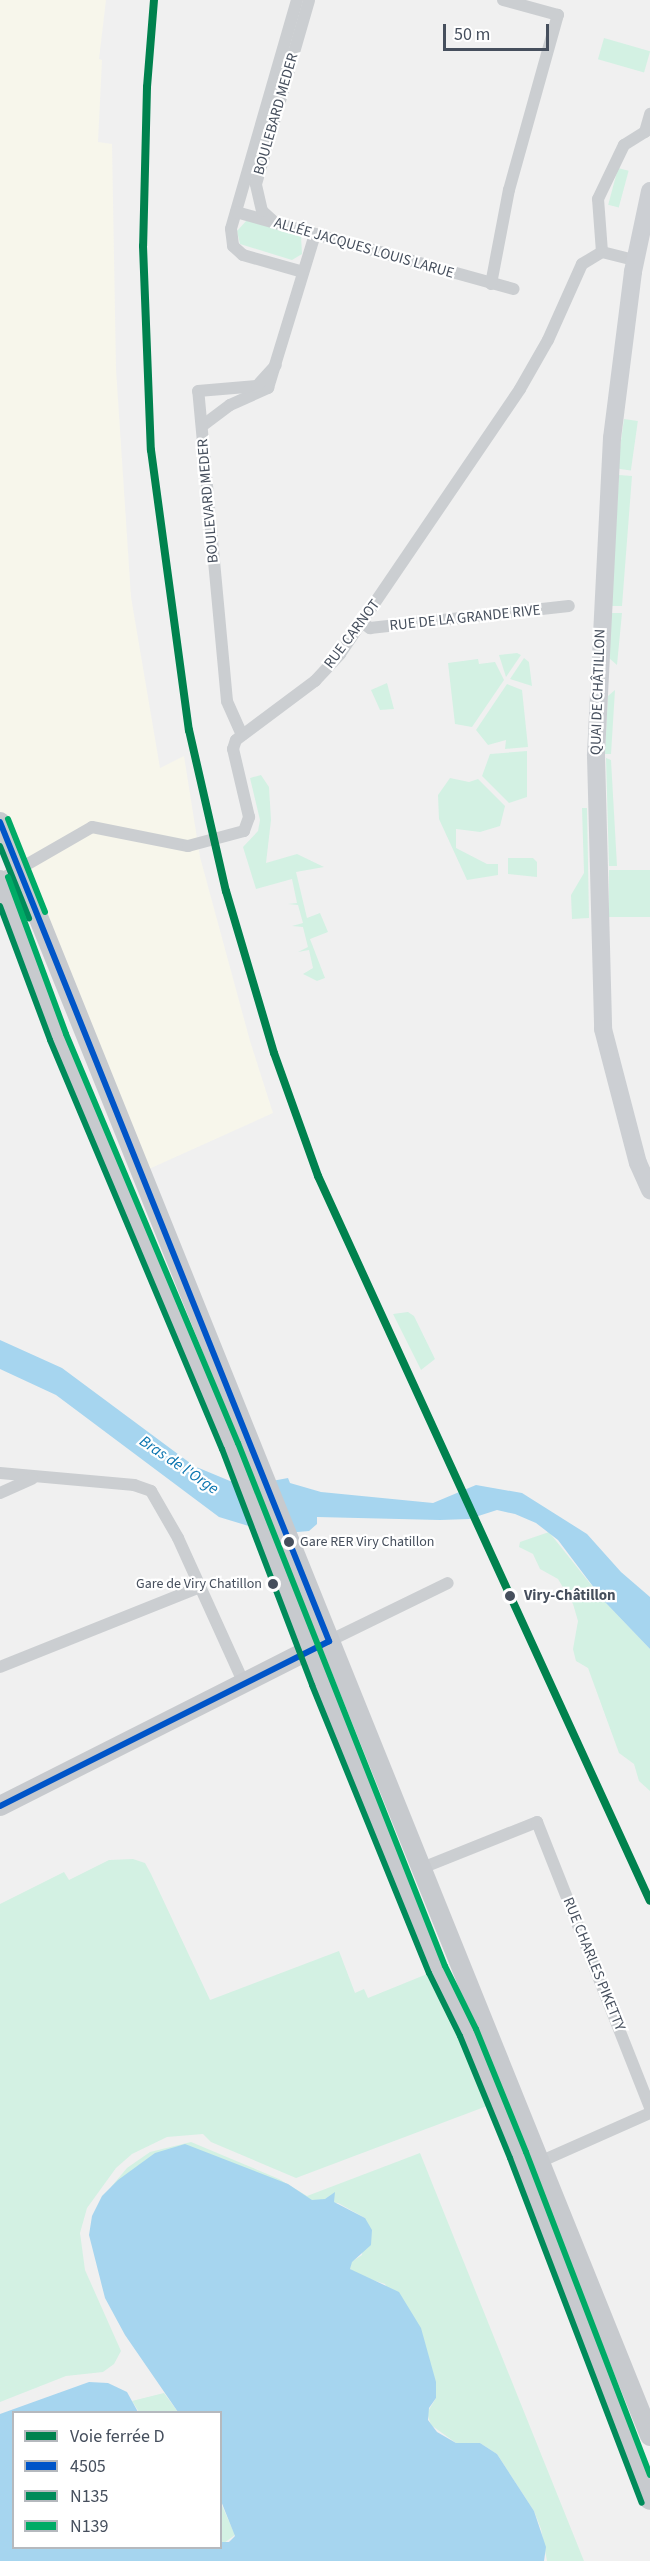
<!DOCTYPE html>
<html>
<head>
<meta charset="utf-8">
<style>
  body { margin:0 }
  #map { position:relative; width:650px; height:2561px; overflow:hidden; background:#f0f0f0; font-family:"Source Sans 3",sans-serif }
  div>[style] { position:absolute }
  .commercial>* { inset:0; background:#f7f6eb }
  .green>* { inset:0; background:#d3f1e3; transform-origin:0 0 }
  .water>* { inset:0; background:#a6d5ef }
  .street>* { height:12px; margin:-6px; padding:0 6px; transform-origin:6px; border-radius:6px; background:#cbced1 }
  .secondary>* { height:18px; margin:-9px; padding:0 9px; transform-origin:9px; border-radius:9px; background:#cccfd3 }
  .primary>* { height:20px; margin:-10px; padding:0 10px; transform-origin:10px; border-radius:10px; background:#c7cace }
  .bus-1>* { height:6px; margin:-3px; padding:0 3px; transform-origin:3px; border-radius:3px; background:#0055c8 }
  .bus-2>* { height:6px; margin:-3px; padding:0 3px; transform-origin:3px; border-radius:3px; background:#008b5a }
  .bus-3>* { height:6px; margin:-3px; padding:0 3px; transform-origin:3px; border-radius:3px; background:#00ab66 }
  .rail-1>* { height:8px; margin:-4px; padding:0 4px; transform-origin:4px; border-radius:4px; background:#00824e }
  .dots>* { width:16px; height:16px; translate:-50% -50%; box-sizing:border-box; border:3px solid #fff; border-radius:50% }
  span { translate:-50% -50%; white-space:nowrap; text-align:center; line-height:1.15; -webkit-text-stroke:4.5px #fff; paint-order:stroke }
  .bus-label { font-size:14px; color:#464f5d }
  .left { translate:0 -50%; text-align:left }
  .right { translate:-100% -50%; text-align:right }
  .street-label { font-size:15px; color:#464f5d }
  .stop-label { font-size:15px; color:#464f5d; font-weight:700 }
  .water-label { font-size:16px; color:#0773af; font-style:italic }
  .legend { position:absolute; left:12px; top:2411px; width:210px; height:138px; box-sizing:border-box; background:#fff; border:2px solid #b5b9be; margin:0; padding:8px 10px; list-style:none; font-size:18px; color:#464f5d }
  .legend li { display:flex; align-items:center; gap:12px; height:30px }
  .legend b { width:30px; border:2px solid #b5b9be }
  .scale { position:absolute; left:443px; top:24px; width:106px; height:27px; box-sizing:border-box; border:3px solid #464f5d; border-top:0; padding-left:8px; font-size:18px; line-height:21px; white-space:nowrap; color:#464f5d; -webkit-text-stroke:4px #fff; paint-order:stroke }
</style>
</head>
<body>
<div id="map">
  <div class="commercial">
    <i style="clip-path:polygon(0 0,106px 0,99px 59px,102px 60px,98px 142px,112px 144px,116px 369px,131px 597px,160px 768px,184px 756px,200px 857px,250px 1041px,273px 1113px,140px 1173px,0 822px)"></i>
  </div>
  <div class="green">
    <i style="left:604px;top:38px;width:48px;height:22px;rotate:16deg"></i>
    <i style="left:618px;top:168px;width:11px;height:38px;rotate:15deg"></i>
    <i style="clip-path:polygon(247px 220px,301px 236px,302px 254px,292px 260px,240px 244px,237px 231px)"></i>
    <i style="left:624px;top:419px;width:14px;height:50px;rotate:8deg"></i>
    <i style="clip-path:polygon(619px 475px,632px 476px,622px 606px,611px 606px)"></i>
    <i style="clip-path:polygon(611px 613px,622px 613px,617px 665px,609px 658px)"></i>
    <i style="clip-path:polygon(517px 653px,521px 655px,506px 677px,499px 655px)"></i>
    <i style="clip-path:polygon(524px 658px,529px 662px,532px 686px,510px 679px)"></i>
    <i style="clip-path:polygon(478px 659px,479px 664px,495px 662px,504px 680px,472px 727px,455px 724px,448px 663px)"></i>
    <i style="clip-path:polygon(387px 683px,394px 709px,380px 710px,371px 690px)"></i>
    <i style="clip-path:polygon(507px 684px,522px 690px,528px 747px,505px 749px,506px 740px,488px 745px,476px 730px)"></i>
    <i style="clip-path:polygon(615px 690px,611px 754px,605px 754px,608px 696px)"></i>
    <i style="clip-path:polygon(527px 751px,527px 797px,509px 803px,482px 776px,490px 754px)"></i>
    <i style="clip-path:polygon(606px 758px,611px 760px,617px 866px,609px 866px)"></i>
    <i style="clip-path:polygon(261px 775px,269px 787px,271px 820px,266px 863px,297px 854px,324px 867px,296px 872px,307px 918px,320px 913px,328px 932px,310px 939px,325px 978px,317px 981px,303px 974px,313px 968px,309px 950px,298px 952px,308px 947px,303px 927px,292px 926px,303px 923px,298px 905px,288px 904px,297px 903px,292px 879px,256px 889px,243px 847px,258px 831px,260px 820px,250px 778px)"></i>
    <i style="clip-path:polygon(450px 778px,469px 782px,478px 779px,505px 806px,500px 826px,480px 832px,456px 829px,456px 848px,487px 864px,498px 864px,498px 875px,467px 880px,439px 819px,438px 795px)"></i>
    <i style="clip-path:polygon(582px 808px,587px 808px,589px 918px,572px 919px,571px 895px,584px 873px)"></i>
    <i style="clip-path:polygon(508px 858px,533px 858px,537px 862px,537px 877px,508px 874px)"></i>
    <i style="left:650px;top:870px;width:47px;height:41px;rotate:90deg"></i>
    <i style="clip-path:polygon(408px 1312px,414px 1316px,435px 1359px,421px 1370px,393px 1314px)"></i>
    <i style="clip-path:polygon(549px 1532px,604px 1601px,650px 1649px,650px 1791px,639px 1781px,634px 1764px,619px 1753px,588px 1668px,576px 1661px,573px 1649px,578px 1621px,573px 1604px,558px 1579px,540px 1569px,533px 1554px,519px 1547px,520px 1542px)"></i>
    <i style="clip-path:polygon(133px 1859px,145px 1863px,151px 1874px,210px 2000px,339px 1951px,355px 1993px,364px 1989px,368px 1998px,437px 1970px,495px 2103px,296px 2178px,211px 2142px,203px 2134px,167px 2137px,132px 2154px,116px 2168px,87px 2208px,80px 2233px,85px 2270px,121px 2351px,114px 2364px,103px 2372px,66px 2376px,0 2402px,0 1904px,64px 1872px,69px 1880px,109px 1860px)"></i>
    <i style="clip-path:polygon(191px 2142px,279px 2179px,307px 2196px,420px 2153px,584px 2561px,547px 2561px,541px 2529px,534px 2511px,497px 2454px,480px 2443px,456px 2443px,431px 2425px,427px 2413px,436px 2398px,385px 2284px,354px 2274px,350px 2269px,351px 2262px,362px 2255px,365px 2218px,338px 2203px,111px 2187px,127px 2168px,150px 2152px)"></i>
    <i style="clip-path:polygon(164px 2393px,178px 2412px,139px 2412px,132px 2401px)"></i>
    <i style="clip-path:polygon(220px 2501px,235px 2535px,224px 2543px,221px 2542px)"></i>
  </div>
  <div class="water">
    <i style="clip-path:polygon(0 1340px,62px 1368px,194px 1466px,230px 1481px,256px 1484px,288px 1478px,290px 1483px,321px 1492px,433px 1503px,476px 1485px,522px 1493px,587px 1534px,621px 1572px,650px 1597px,650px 1649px,604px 1601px,558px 1540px,536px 1523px,515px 1514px,497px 1510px,469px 1519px,440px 1520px,317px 1517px,317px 1524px,309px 1531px,275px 1534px,219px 1517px,56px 1395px,0 1369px)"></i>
    <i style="clip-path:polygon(185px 2144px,288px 2184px,312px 2200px,325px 2199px,335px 2192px,334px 2202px,365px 2218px,372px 2230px,371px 2245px,352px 2262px,350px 2269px,399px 2292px,421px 2328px,436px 2382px,436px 2398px,429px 2408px,428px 2420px,437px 2432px,456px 2443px,480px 2443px,497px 2454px,534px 2511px,546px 2547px,544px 2561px,0 2561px,0 2414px,89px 2382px,108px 2383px,127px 2392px,138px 2412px,14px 2412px,14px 2548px,220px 2548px,221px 2542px,229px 2542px,235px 2536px,221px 2501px,220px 2412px,178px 2412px,125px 2335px,105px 2298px,89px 2235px,92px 2216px,102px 2196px,118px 2180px,155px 2153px)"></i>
  </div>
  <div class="street">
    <i style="left:297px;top:0;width:238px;rotate:106.1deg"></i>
    <i style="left:231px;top:229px;width:17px;rotate:83deg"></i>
    <i style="left:233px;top:246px;width:13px;rotate:42deg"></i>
    <i style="left:243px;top:255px;width:62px;rotate:15.8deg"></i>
    <i style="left:236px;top:212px;width:288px;rotate:15.5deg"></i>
    <i style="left:272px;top:220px;width:13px;rotate:-138deg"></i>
    <i style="left:262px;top:211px;width:28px;rotate:-103deg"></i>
    <i style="left:256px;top:184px;width:191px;rotate:-73.9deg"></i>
    <i style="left:602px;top:252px;width:53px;rotate:-94.3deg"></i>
    <i style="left:598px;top:199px;width:60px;rotate:-64.3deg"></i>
    <i style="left:624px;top:145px;width:25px;rotate:-32deg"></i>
    <i style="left:645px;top:132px;width:19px;rotate:-74deg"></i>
    <i style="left:491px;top:284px;width:96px;rotate:-79.2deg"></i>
    <i style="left:509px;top:190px;width:182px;rotate:-74.4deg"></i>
    <i style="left:558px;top:15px;width:57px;rotate:-164.7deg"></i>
    <i style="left:202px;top:426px;width:35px;rotate:-37deg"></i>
    <i style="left:230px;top:405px;width:42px;rotate:-24.1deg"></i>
    <i style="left:268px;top:388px;width:161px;rotate:-73deg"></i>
    <i style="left:363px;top:623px;width:9px;rotate:36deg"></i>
    <i style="left:370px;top:628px;width:200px;rotate:-6.3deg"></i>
    <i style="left:242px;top:735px;width:37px;rotate:-114deg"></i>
    <i style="left:227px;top:701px;width:311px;rotate:-95.3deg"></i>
    <i style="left:198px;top:391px;width:59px;rotate:-4.8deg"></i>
    <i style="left:257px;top:386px;width:28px;rotate:-48deg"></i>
    <i style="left:0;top:880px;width:106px;rotate:-29.9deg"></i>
    <i style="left:92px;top:827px;width:98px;rotate:11.2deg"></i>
    <i style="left:188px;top:846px;width:58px;rotate:-15deg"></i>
    <i style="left:244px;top:831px;width:15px;rotate:-70deg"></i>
    <i style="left:249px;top:817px;width:70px;rotate:-103.2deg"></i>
    <i style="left:233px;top:749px;width:9px;rotate:-72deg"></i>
    <i style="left:236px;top:740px;width:99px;rotate:-36.8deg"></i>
    <i style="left:315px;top:681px;width:37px;rotate:-47deg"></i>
    <i style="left:340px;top:654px;width:320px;rotate:-55.8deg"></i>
    <i style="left:520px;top:389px;width:56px;rotate:-60.3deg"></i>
    <i style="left:548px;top:340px;width:83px;rotate:-65.9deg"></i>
    <i style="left:582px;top:264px;width:23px;rotate:-31deg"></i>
    <i style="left:602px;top:252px;width:34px;rotate:14deg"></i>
    <i style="left:0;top:1473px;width:135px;rotate:5.1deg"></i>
    <i style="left:134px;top:1485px;width:18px;rotate:19deg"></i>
    <i style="left:151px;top:1491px;width:54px;rotate:60.1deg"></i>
    <i style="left:178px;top:1538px;width:157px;rotate:65.6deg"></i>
    <i style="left:0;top:1493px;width:35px;rotate:-24deg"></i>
    <i style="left:329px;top:1641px;width:132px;rotate:-26deg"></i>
    <i style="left:0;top:1667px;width:213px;rotate:-21.8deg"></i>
    <i style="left:422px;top:1868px;width:124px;rotate:-21.8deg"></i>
    <i style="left:537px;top:1822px;width:307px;rotate:68.4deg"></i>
    <i style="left:535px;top:2164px;width:126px;rotate:-23.9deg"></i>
  </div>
  <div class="secondary">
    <i style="left:650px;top:191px;width:83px;rotate:101.9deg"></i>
    <i style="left:633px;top:272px;width:167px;rotate:97.2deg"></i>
    <i style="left:612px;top:438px;width:318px;rotate:92.9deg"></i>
    <i style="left:596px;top:756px;width:273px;rotate:88.5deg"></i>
    <i style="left:603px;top:1029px;width:138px;rotate:75.4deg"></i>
    <i style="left:638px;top:1163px;width:30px;rotate:66deg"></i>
  </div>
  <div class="primary">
    <i style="left:0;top:822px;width:1740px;rotate:68.06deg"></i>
    <i style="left:0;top:880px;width:167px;rotate:69.7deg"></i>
    <i style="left:58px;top:1037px;width:444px;rotate:67.2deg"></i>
    <i style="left:230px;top:1446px;width:253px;rotate:69.1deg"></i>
    <i style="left:320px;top:1682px;width:311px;rotate:67.9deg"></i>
    <i style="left:437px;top:1970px;width:69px;rotate:63.4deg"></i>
    <i style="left:468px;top:2032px;width:133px;rotate:67.9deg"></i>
    <i style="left:518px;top:2155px;width:369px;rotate:69.1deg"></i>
    <i style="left:0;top:1806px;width:357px;rotate:-26.8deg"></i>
  </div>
  <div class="bus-1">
    <i style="left:0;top:822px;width:883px;rotate:68.11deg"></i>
    <i style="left:0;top:1806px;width:368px;rotate:-26.6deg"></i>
  </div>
  <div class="bus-2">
    <i style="left:0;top:846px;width:78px;rotate:68.1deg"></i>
    <i style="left:0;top:906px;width:143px;rotate:69.5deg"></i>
    <i style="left:50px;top:1040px;width:444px;rotate:67.2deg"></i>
    <i style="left:222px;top:1449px;width:253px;rotate:69.1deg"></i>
    <i style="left:312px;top:1685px;width:311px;rotate:67.9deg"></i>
    <i style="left:429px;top:1973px;width:70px;rotate:63.8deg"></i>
    <i style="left:460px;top:2036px;width:132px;rotate:67.7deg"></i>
    <i style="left:510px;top:2158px;width:369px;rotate:69.1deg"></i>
  </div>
  <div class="bus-3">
    <i style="left:8px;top:819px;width:100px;rotate:68.3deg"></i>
    <i style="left:8px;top:877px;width:167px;rotate:69.7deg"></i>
    <i style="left:66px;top:1034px;width:444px;rotate:67.2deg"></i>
    <i style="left:238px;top:1443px;width:562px;rotate:68.41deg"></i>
    <i style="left:445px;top:1966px;width:70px;rotate:63.8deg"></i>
    <i style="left:476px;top:2029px;width:133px;rotate:67.9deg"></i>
    <i style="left:526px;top:2152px;width:346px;rotate:69deg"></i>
  </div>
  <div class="rail-1">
    <i style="left:154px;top:0;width:87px;rotate:94.6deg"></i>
    <i style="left:147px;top:87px;width:159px;rotate:91.4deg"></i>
    <i style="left:143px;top:246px;width:204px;rotate:87.8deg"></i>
    <i style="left:151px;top:450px;width:283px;rotate:82.3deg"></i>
    <i style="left:189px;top:730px;width:165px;rotate:77.1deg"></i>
    <i style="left:226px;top:891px;width:169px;rotate:73.5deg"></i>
    <i style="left:274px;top:1053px;width:131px;rotate:70.3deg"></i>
    <i style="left:318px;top:1176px;width:797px;rotate:65.4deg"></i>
  </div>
  <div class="dots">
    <i style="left:289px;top:1542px;background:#464f5d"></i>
    <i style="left:273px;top:1584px;background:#464f5d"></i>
    <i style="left:510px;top:1596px;background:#464f5d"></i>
  </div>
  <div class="bus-label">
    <span class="left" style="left:300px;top:1542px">Gare RER Viry Chatillon</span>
    <span class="right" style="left:262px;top:1584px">Gare de Viry Chatillon</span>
  </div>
  <div class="street-label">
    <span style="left:276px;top:114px;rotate:-74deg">BOULEBARD MEDER</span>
    <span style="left:364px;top:248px;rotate:16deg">ALLÉE JACQUES LOUIS LARUE</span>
    <span style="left:208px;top:501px;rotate:-95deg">BOULEVARD MEDER</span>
    <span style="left:465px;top:618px;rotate:-6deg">RUE DE LA GRANDE RIVE</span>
    <span style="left:352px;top:634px;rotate:-53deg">RUE CARNOT</span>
    <span style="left:598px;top:692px;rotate:-88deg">QUAI DE CHÂTILLON</span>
    <span style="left:594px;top:1964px;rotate:68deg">RUE CHARLES PIKETTY</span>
  </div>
  <div class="stop-label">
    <span class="left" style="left:524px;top:1596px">Viry-Châtillon</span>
  </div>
  <div class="water-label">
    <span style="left:179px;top:1465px;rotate:34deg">Bras de l'Orge</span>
  </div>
  <ul class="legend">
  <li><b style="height:8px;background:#00824e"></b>Voie ferrée D</li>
  <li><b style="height:8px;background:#0055c8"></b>4505</li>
  <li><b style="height:8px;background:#008b5a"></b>N135</li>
  <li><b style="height:8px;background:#00ab66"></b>N139</li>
  </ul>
  <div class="scale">50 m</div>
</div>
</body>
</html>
